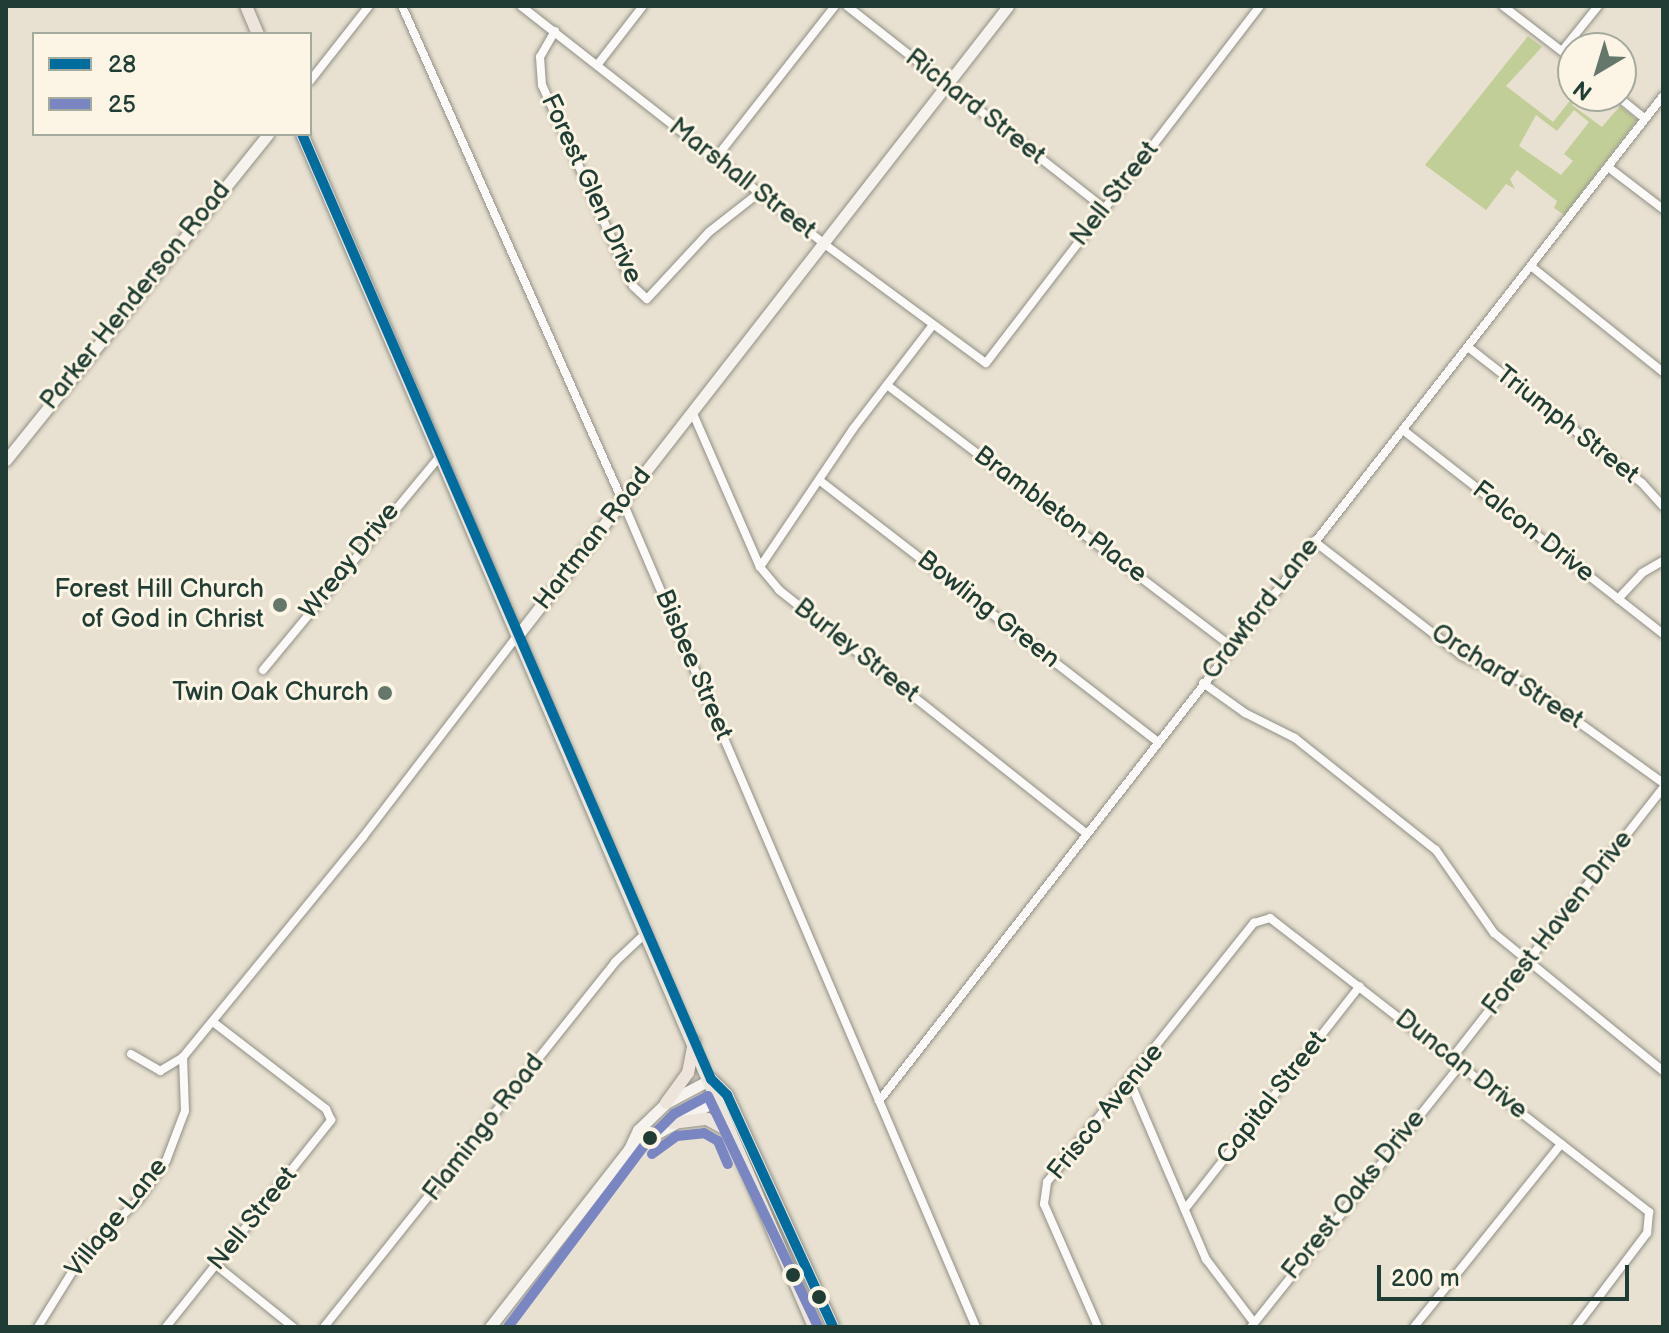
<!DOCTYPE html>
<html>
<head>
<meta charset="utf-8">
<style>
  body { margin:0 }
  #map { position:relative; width:1669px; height:1333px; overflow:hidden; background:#e8e0d0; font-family:"Balsamiq Sans",sans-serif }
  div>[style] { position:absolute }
  .green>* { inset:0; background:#c2ce97 }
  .roads { filter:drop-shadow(0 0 2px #8f9086) drop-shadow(0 0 2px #8f9086) }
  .street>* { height:8px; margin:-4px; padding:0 4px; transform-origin:4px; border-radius:4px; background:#fcfaf8 }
  .secondary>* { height:11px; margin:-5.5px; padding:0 5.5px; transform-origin:5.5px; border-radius:5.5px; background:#f6f2ed }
  .primary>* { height:12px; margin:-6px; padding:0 6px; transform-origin:6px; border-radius:6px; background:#ede5dc }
  .bus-1>* { height:10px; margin:-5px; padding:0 5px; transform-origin:5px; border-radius:5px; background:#006d9e }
  .bus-2>* { height:10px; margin:-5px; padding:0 5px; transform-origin:5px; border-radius:5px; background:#7986c2 }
  .dots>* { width:22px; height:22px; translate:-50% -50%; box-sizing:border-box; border:4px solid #fcf5e5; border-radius:50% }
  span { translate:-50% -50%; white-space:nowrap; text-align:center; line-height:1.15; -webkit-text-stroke:6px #fcf5e5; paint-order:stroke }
  .street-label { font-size:26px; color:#1f3d34 }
  .poi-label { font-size:26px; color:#1f3d34 }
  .right { translate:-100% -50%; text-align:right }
  .frame { position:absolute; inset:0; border:8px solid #1f3d34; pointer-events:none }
  .legend { position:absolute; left:32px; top:32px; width:280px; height:104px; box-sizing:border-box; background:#fcf5e5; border:2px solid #a4ab9e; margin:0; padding:10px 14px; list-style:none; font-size:24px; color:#1f3d34 }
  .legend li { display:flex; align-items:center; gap:16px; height:40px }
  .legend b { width:40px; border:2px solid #a4ab9e }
  .north { position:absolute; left:1557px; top:32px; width:80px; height:80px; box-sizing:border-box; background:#fcf5e5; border:2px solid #a4ab9e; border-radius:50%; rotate:218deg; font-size:22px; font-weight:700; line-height:32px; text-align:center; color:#1f3d34 }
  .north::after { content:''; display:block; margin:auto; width:28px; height:36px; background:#65766b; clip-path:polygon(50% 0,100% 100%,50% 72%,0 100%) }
  .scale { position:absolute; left:1377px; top:1265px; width:252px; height:36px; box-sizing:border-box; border:4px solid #1f3d34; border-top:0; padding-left:10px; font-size:24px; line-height:28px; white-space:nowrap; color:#1f3d34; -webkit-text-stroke:6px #fcf5e5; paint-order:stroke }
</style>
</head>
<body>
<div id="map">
  <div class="green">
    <i style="clip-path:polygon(evenodd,1528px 36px,1542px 47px,1506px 86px,1553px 122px,1573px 97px,1572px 105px,1602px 127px,1620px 106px,1637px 120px,1564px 215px,1554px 208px,1557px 201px,1517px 170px,1510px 179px,1515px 189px,1506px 184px,1486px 210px,1425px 165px,1528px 36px,1574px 110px,1589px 122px,1564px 154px,1573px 161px,1561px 175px,1519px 146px,1536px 115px,1557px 131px,1574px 110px)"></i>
  </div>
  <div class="roads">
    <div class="street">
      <i style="left:402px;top:6px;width:541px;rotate:65.99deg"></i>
      <i style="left:622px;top:500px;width:900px;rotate:66.83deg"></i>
      <i style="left:521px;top:6px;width:384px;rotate:38.1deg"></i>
      <i style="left:823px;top:243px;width:202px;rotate:36.4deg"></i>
      <i style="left:986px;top:363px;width:450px;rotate:-52.5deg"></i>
      <i style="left:847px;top:6px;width:327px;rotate:38.2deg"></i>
      <i style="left:1503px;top:6px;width:88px;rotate:37.6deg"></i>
      <i style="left:555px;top:31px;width:30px;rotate:120deg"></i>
      <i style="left:540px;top:57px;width:28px;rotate:86deg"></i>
      <i style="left:542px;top:85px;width:221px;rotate:65.6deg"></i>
      <i style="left:633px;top:286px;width:19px;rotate:43deg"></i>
      <i style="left:647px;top:299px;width:91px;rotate:-47.2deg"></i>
      <i style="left:709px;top:232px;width:63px;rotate:-38deg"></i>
      <i style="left:1562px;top:51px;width:58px;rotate:-51.3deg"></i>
      <i style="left:598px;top:64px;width:73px;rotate:-52.2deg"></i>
      <i style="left:310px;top:81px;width:95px;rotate:-51.8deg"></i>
      <i style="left:1617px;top:96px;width:36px;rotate:39deg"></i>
      <i style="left:715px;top:159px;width:194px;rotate:-51.9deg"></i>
      <i style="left:1608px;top:167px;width:69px;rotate:37.4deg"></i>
      <i style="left:1532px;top:267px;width:168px;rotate:38.7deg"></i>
      <i style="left:1468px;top:347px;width:221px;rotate:38deg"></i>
      <i style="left:1642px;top:483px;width:31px;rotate:48deg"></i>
      <i style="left:887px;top:385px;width:432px;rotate:37.2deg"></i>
      <i style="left:694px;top:416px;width:165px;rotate:66.4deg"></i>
      <i style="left:760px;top:567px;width:30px;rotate:50deg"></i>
      <i style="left:779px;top:590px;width:392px;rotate:38.4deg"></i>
      <i style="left:1403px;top:430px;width:330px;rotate:38.1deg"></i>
      <i style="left:819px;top:480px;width:426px;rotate:37.7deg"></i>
      <i style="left:1314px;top:541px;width:187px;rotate:37.8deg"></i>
      <i style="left:1462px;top:656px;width:68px;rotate:23.5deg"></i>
      <i style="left:1524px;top:683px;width:171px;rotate:35.7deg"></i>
      <i style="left:760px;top:567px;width:166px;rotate:-56deg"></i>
      <i style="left:853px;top:429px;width:130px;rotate:-52.5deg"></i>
      <i style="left:1618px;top:599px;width:35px;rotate:-47deg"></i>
      <i style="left:1642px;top:573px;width:24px;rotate:-30deg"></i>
      <i style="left:263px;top:670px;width:279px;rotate:-50.4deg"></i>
      <i style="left:1203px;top:683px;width:52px;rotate:35.5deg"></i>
      <i style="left:1245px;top:713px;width:56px;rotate:26.6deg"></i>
      <i style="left:1295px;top:738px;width:180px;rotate:38.5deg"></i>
      <i style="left:1436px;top:850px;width:101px;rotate:55.1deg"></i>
      <i style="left:1494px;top:933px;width:218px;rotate:39.2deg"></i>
      <i style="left:131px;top:1054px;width:34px;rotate:30deg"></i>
      <i style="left:160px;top:1071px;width:27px;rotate:-31deg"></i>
      <i style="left:183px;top:1057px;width:284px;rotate:-50.7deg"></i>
      <i style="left:363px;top:837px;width:255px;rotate:-52.5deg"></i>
      <i style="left:1452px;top:1058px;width:343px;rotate:-52deg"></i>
      <i style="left:1130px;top:1082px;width:193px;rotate:66.8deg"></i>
      <i style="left:1206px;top:1259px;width:76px;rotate:53deg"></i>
      <i style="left:879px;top:1101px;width:1275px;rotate:-52.04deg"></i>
      <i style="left:1185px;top:1209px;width:283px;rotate:-51.9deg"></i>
      <i style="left:216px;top:1265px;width:99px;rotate:38.8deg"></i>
      <i style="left:38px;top:1327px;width:84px;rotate:-58.2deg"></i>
      <i style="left:82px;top:1256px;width:81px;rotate:-45deg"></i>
      <i style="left:139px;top:1199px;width:47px;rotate:-54.6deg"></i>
      <i style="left:166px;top:1161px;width:53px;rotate:-69.2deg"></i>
      <i style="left:185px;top:1111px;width:54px;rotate:-92.1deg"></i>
      <i style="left:166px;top:1327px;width:265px;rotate:-51.4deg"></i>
      <i style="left:331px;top:1120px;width:12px;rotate:-114deg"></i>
      <i style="left:326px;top:1109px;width:143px;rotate:-142.4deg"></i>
      <i style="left:324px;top:1327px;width:467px;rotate:-51.4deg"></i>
      <i style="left:615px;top:962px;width:44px;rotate:-43.2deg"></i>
      <i style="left:1098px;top:1327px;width:134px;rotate:-113.7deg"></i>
      <i style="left:1044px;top:1204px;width:22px;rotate:-82deg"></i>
      <i style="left:1047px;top:1182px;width:332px;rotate:-51.4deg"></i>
      <i style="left:1254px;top:923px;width:17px;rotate:-17deg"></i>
      <i style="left:1270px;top:918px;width:480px;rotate:37.8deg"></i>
      <i style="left:1649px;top:1212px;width:21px;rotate:95deg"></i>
      <i style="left:1647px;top:1233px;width:118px;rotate:127.1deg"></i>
      <i style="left:1251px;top:1327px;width:335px;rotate:-51.4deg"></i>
      <i style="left:1414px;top:1327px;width:235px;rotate:-51.2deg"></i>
    </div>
    <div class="secondary">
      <i style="left:6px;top:460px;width:418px;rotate:-51.2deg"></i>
      <i style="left:518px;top:635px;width:797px;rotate:-52.08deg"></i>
      <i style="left:629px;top:1149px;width:107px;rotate:-29.2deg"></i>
      <i style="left:490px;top:1327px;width:226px;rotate:-52deg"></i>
      <i style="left:629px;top:1149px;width:21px;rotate:-65deg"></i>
      <i style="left:638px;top:1130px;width:39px;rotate:-44deg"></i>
      <i style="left:666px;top:1103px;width:51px;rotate:-28.1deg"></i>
    </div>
    <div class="primary">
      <i style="left:246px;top:6px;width:30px;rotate:67deg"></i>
      <i style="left:302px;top:134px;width:1298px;rotate:66.77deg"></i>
      <i style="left:711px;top:1079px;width:23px;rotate:45deg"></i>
      <i style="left:727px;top:1095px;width:255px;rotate:65.4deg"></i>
      <i style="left:666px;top:1103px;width:37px;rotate:-54deg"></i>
      <i style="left:688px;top:1073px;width:32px;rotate:-79deg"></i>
      <i style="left:672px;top:1123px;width:35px;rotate:-7deg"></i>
      <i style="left:707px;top:1119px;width:25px;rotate:29deg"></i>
    </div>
  </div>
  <div class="bus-1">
    <i style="left:302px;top:134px;width:1030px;rotate:66.6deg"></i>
    <i style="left:711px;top:1079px;width:23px;rotate:45deg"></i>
    <i style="left:727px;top:1095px;width:255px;rotate:65.4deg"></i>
  </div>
  <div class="bus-2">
    <i style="left:652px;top:1154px;width:31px;rotate:-36deg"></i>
    <i style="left:677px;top:1136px;width:27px;rotate:-6deg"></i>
    <i style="left:704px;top:1133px;width:16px;rotate:30deg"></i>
    <i style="left:718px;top:1141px;width:25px;rotate:67deg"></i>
    <i style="left:508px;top:1327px;width:236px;rotate:-53.1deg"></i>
    <i style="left:650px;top:1138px;width:34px;rotate:-45deg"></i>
    <i style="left:674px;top:1114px;width:38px;rotate:-28deg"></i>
    <i style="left:708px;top:1096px;width:256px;rotate:64.5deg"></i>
  </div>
  <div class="dots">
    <i style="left:280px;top:605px;background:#65766b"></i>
    <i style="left:385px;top:693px;background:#65766b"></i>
    <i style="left:650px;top:1138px;background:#1f3d34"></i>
    <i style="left:793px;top:1275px;background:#1f3d34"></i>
    <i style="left:819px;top:1297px;background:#1f3d34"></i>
  </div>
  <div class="street-label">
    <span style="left:975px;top:107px;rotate:38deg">Richard Street</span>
    <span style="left:742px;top:179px;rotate:38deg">Marshall Street</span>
    <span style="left:591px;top:189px;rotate:65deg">Forest Glen Drive</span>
    <span style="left:1115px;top:194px;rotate:-52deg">Nell Street</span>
    <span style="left:136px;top:296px;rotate:-51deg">Parker Henderson Road</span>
    <span style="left:1567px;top:425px;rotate:38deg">Triumph Street</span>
    <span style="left:1060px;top:515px;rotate:37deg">Brambleton Place</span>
    <span style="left:1533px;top:532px;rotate:38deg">Falcon Drive</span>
    <span style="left:593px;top:539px;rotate:-52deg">Hartman Road</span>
    <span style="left:350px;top:561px;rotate:-51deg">Wreay Drive</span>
    <span style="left:1261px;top:609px;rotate:-52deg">Crawford Lane</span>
    <span style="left:988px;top:610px;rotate:38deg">Bowling Green</span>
    <span style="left:856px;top:651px;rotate:38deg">Burley Street</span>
    <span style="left:693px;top:665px;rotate:67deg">Bisbee Street</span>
    <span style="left:1507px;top:677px;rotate:32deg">Orchard Street</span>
    <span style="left:1558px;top:923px;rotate:-52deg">Forest Haven Drive</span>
    <span style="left:1461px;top:1065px;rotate:38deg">Duncan Drive</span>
    <span style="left:1272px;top:1098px;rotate:-52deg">Capital Street</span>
    <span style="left:1106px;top:1112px;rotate:-51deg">Frisco Avenue</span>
    <span style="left:484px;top:1128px;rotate:-52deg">Flamingo Road</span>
    <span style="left:1354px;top:1195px;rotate:-51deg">Forest Oaks Drive</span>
    <span style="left:117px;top:1218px;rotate:-51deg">Village Lane</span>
    <span style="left:253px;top:1219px;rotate:-51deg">Nell Street</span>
  </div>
  <div class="poi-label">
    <span class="right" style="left:264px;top:605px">Forest Hill Church<br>of God in Christ</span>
    <span class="right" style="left:369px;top:693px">Twin Oak Church</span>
  </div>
  <div class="frame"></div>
  <ul class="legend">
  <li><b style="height:10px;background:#006d9e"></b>28</li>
  <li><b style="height:10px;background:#7986c2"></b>25</li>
  </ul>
  <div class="north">N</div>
  <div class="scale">200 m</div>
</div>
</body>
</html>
